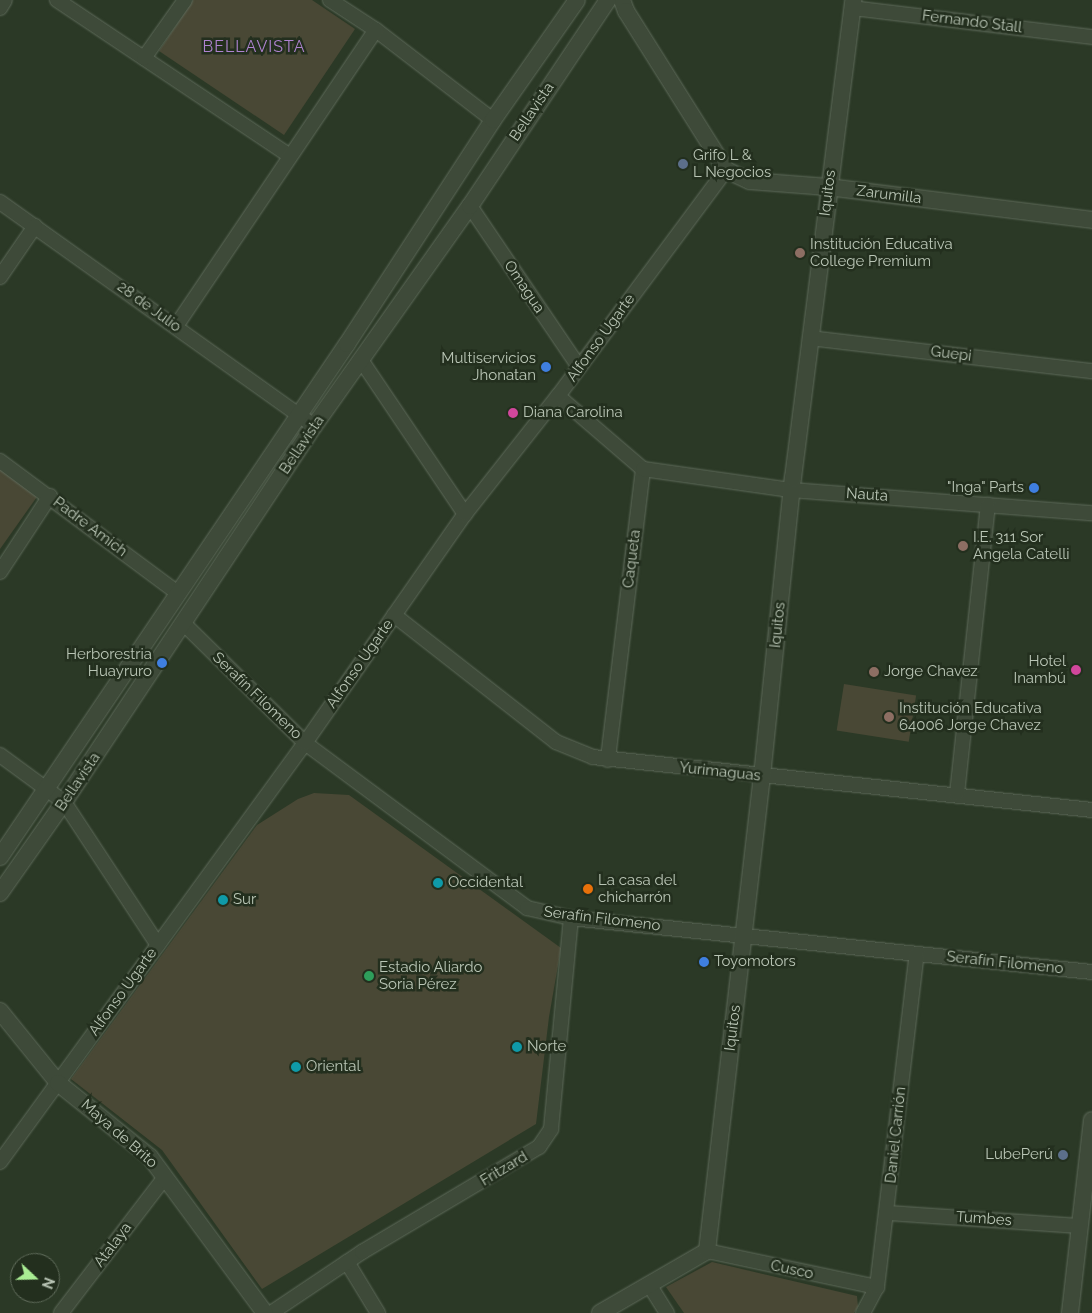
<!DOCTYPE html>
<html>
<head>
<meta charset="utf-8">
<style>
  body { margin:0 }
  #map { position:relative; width:1092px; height:1313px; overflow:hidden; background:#2b3926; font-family:Raleway,sans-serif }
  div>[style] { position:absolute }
  .green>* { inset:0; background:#494835; transform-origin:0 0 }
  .roads { filter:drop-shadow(0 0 1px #5e6a5a) drop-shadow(0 0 1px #5e6a5a) }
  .minor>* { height:14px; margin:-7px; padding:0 7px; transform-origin:7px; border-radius:7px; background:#3e4a39 }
  .tertiary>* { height:16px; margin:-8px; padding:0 8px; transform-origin:8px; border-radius:8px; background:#3e4a39 }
  .dots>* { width:14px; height:14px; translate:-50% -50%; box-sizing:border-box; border:2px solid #232f1e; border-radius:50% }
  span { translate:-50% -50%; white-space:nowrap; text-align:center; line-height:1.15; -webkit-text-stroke:5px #232f1e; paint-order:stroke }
  .street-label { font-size:15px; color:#b9c5b5 }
  .poi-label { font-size:15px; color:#b9c5b5 }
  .left { translate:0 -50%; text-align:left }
  .right { translate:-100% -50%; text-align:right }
  .neighbourhood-label { font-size:16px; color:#af83d0; letter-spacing:1px }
  .north { position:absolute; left:10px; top:1253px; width:50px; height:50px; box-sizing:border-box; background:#232f1e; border:1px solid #5f6b5a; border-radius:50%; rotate:111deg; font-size:14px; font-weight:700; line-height:20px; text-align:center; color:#b9c5b5 }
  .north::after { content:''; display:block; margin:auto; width:18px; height:22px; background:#a9ec93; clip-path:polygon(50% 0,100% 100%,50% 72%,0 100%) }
</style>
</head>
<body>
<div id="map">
  <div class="green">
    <i style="clip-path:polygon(193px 0,312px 0,355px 29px,284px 135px,159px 51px)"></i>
    <i style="clip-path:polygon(0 465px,39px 494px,0 549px)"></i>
    <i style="left:844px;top:684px;width:73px;height:47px;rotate:9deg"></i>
    <i style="clip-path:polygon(314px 793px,349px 795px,561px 948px,549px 1017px,536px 1124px,262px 1289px,162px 1150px,71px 1079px,257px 825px,298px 799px)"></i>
    <i style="clip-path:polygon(712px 1262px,857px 1296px,858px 1307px,854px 1313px,684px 1313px,666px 1287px)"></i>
  </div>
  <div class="roads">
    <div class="minor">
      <i style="left:57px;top:0;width:280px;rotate:33.8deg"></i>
      <i style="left:330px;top:0;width:55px;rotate:33.1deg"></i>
      <i style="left:376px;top:30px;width:148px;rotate:37.6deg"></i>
      <i style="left:0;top:8px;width:9px;rotate:-58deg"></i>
      <i style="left:852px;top:8px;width:242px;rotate:6.9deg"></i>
      <i style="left:144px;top:58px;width:71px;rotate:-54.7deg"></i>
      <i style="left:0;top:202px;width:386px;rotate:35.5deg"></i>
      <i style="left:470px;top:206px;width:194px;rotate:55.9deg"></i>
      <i style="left:0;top:277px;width:62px;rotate:-55.5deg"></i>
      <i style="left:176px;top:326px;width:357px;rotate:-56deg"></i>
      <i style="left:810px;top:338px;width:284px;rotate:6.7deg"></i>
      <i style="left:361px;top:360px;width:186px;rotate:56deg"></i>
      <i style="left:558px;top:396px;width:112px;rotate:40.7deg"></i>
      <i style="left:643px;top:469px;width:293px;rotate:96.9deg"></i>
      <i style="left:0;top:461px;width:222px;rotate:36.6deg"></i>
      <i style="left:643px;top:469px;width:149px;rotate:8.1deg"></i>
      <i style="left:791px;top:490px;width:302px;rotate:4.4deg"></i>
      <i style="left:0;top:572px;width:91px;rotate:-56.7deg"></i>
      <i style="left:394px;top:615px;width:206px;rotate:38.1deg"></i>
      <i style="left:556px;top:742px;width:40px;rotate:22deg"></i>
      <i style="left:593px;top:757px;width:502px;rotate:6.06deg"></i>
      <i style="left:184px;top:624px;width:170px;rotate:44.5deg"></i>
      <i style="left:305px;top:743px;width:277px;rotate:36.6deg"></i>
      <i style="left:527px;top:908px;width:45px;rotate:12.8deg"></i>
      <i style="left:571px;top:918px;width:524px;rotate:5.92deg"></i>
      <i style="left:0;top:755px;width:79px;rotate:36.3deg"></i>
      <i style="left:64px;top:802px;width:171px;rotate:56.7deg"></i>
      <i style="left:957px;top:794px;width:291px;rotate:-83.9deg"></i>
      <i style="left:0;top:1162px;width:518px;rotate:-53.95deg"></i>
      <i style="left:305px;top:743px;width:279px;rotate:-55.1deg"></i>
      <i style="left:465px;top:514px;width:150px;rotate:-51.8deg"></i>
      <i style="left:558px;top:396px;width:282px;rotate:-53.4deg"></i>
      <i style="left:888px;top:1213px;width:192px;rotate:3.9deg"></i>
      <i style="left:707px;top:1251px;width:174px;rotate:12deg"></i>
      <i style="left:347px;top:1262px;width:60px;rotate:58.7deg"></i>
      <i style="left:650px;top:1286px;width:32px;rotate:58deg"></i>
      <i style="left:61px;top:1313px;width:171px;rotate:-52.6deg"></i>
      <i style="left:271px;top:1313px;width:110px;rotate:-33.8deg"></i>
      <i style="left:362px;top:1252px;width:206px;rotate:-30.7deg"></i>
      <i style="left:539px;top:1147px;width:22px;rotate:-56deg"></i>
      <i style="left:551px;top:1129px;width:212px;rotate:-84.6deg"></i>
      <i style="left:863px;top:1313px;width:30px;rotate:-62deg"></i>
      <i style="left:877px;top:1287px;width:335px;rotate:-83.2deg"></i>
    </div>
    <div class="tertiary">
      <i style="left:622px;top:0;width:12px;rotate:70deg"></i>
      <i style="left:626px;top:11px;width:188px;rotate:57.8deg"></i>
      <i style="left:726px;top:170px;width:26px;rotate:25deg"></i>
      <i style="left:750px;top:181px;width:78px;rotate:4.4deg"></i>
      <i style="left:828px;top:187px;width:266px;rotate:7.1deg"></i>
      <i style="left:0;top:857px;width:619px;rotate:-55.93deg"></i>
      <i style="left:347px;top:344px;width:267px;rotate:-56.9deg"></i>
      <i style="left:493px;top:120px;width:146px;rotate:-55deg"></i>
      <i style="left:0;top:893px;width:111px;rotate:-54.9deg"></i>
      <i style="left:64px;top:802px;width:452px;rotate:-56.4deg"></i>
      <i style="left:314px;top:426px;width:270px;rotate:-54.7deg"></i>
      <i style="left:470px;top:206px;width:248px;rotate:-56.2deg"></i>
      <i style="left:0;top:1011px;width:92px;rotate:51.1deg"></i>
      <i style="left:58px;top:1083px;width:118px;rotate:38.8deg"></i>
      <i style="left:150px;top:1157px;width:194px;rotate:53.6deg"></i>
      <i style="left:600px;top:1313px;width:124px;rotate:-30.1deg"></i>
      <i style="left:707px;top:1251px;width:478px;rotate:-83.4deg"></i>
      <i style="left:762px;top:776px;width:300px;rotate:-84.1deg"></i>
      <i style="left:793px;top:478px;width:482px;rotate:-82.8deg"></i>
      <i style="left:1070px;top:1313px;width:194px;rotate:-83.5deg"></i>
    </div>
  </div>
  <div class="dots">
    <i style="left:683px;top:164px;background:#5c6f8a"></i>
    <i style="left:800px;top:253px;background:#8d6e63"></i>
    <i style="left:546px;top:367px;background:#3f7fe0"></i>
    <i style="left:513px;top:413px;background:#d1479c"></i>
    <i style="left:1034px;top:488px;background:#3f7fe0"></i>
    <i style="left:963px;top:546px;background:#8d6e63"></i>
    <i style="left:162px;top:663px;background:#3f7fe0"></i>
    <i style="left:1076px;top:670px;background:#d1479c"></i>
    <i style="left:874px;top:672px;background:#8d6e63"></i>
    <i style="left:889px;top:717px;background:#8d6e63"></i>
    <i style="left:438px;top:883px;background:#0f9aa8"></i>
    <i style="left:588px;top:889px;background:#e8710a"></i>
    <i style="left:223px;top:900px;background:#0f9aa8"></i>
    <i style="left:704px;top:962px;background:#3f7fe0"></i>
    <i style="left:369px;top:976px;background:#2e9e5b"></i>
    <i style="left:517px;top:1047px;background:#0f9aa8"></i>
    <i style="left:296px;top:1067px;background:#0f9aa8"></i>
    <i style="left:1063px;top:1155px;background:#5c6f8a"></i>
  </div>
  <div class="street-label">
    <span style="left:972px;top:22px;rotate:7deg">Fernando Stall</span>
    <span style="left:532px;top:112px;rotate:-56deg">Bellavista</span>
    <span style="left:828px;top:193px;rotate:-83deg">Iquitos</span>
    <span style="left:889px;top:195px;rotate:7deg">Zarumilla</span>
    <span style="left:524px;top:287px;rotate:56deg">Omagua</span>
    <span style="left:149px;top:307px;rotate:36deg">28 de Julio</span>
    <span style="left:601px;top:338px;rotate:-54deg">Alfonso Ugarte</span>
    <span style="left:951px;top:354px;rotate:7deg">Guepi</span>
    <span style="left:302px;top:445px;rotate:-56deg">Bellavista</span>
    <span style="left:867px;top:495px;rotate:4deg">Nauta</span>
    <span style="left:90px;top:527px;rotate:37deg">Padre Amich</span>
    <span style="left:632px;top:559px;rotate:-83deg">Caqueta</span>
    <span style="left:778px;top:625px;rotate:-84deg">Iquitos</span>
    <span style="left:360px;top:664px;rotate:-55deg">Alfonso Ugarte</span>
    <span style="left:257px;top:696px;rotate:44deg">Serafín Filomeno</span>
    <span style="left:720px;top:772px;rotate:6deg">Yurimaguas</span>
    <span style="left:78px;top:782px;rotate:-56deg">Bellavista</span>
    <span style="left:602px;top:919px;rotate:7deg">Serafín Filomeno</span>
    <span style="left:1005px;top:963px;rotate:6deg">Serafín Filomeno</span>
    <span style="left:123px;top:992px;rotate:-54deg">Alfonso Ugarte</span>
    <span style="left:733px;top:1028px;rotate:-83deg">Iquitos</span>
    <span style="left:119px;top:1134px;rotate:41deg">Maya de Brito</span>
    <span style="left:896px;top:1135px;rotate:-84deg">Daniel Carrión</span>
    <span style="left:504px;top:1169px;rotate:-31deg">Fritzard</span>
    <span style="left:984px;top:1219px;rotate:4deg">Tumbes</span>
    <span style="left:113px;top:1245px;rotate:-53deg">Atalaya</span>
    <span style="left:792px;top:1270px;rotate:12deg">Cusco</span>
  </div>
  <div class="poi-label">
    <span class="left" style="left:693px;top:164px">Grifo L &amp;<br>L Negocios</span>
    <span class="left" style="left:810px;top:253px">Institución Educativa<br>College Premium</span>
    <span class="right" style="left:536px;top:367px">Multiservicios<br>Jhonatan</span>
    <span class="left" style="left:523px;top:413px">Diana Carolina</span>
    <span class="right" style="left:1024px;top:488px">"Inga" Parts</span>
    <span class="left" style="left:973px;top:546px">I.E. 311 Sor<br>Angela Catelli</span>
    <span class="right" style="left:152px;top:663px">Herborestria<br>Huayruro</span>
    <span class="right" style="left:1066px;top:670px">Hotel<br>Inambú</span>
    <span class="left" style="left:884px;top:672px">Jorge Chavez</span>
    <span class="left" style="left:899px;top:717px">Institución Educativa<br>64006 Jorge Chavez</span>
    <span class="left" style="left:598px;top:889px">La casa del<br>chicharrón</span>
    <span class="left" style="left:448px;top:883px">Occidental</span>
    <span class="left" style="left:233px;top:900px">Sur</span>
    <span class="left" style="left:714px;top:962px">Toyomotors</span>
    <span class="left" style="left:379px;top:976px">Estadio Aliardo<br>Soria Pérez</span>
    <span class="left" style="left:527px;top:1047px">Norte</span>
    <span class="left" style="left:306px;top:1067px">Oriental</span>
    <span class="right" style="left:1053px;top:1155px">LubePerú</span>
  </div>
  <div class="neighbourhood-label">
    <span style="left:254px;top:47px">BELLAVISTA</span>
  </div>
  <div class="north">N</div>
</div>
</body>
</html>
